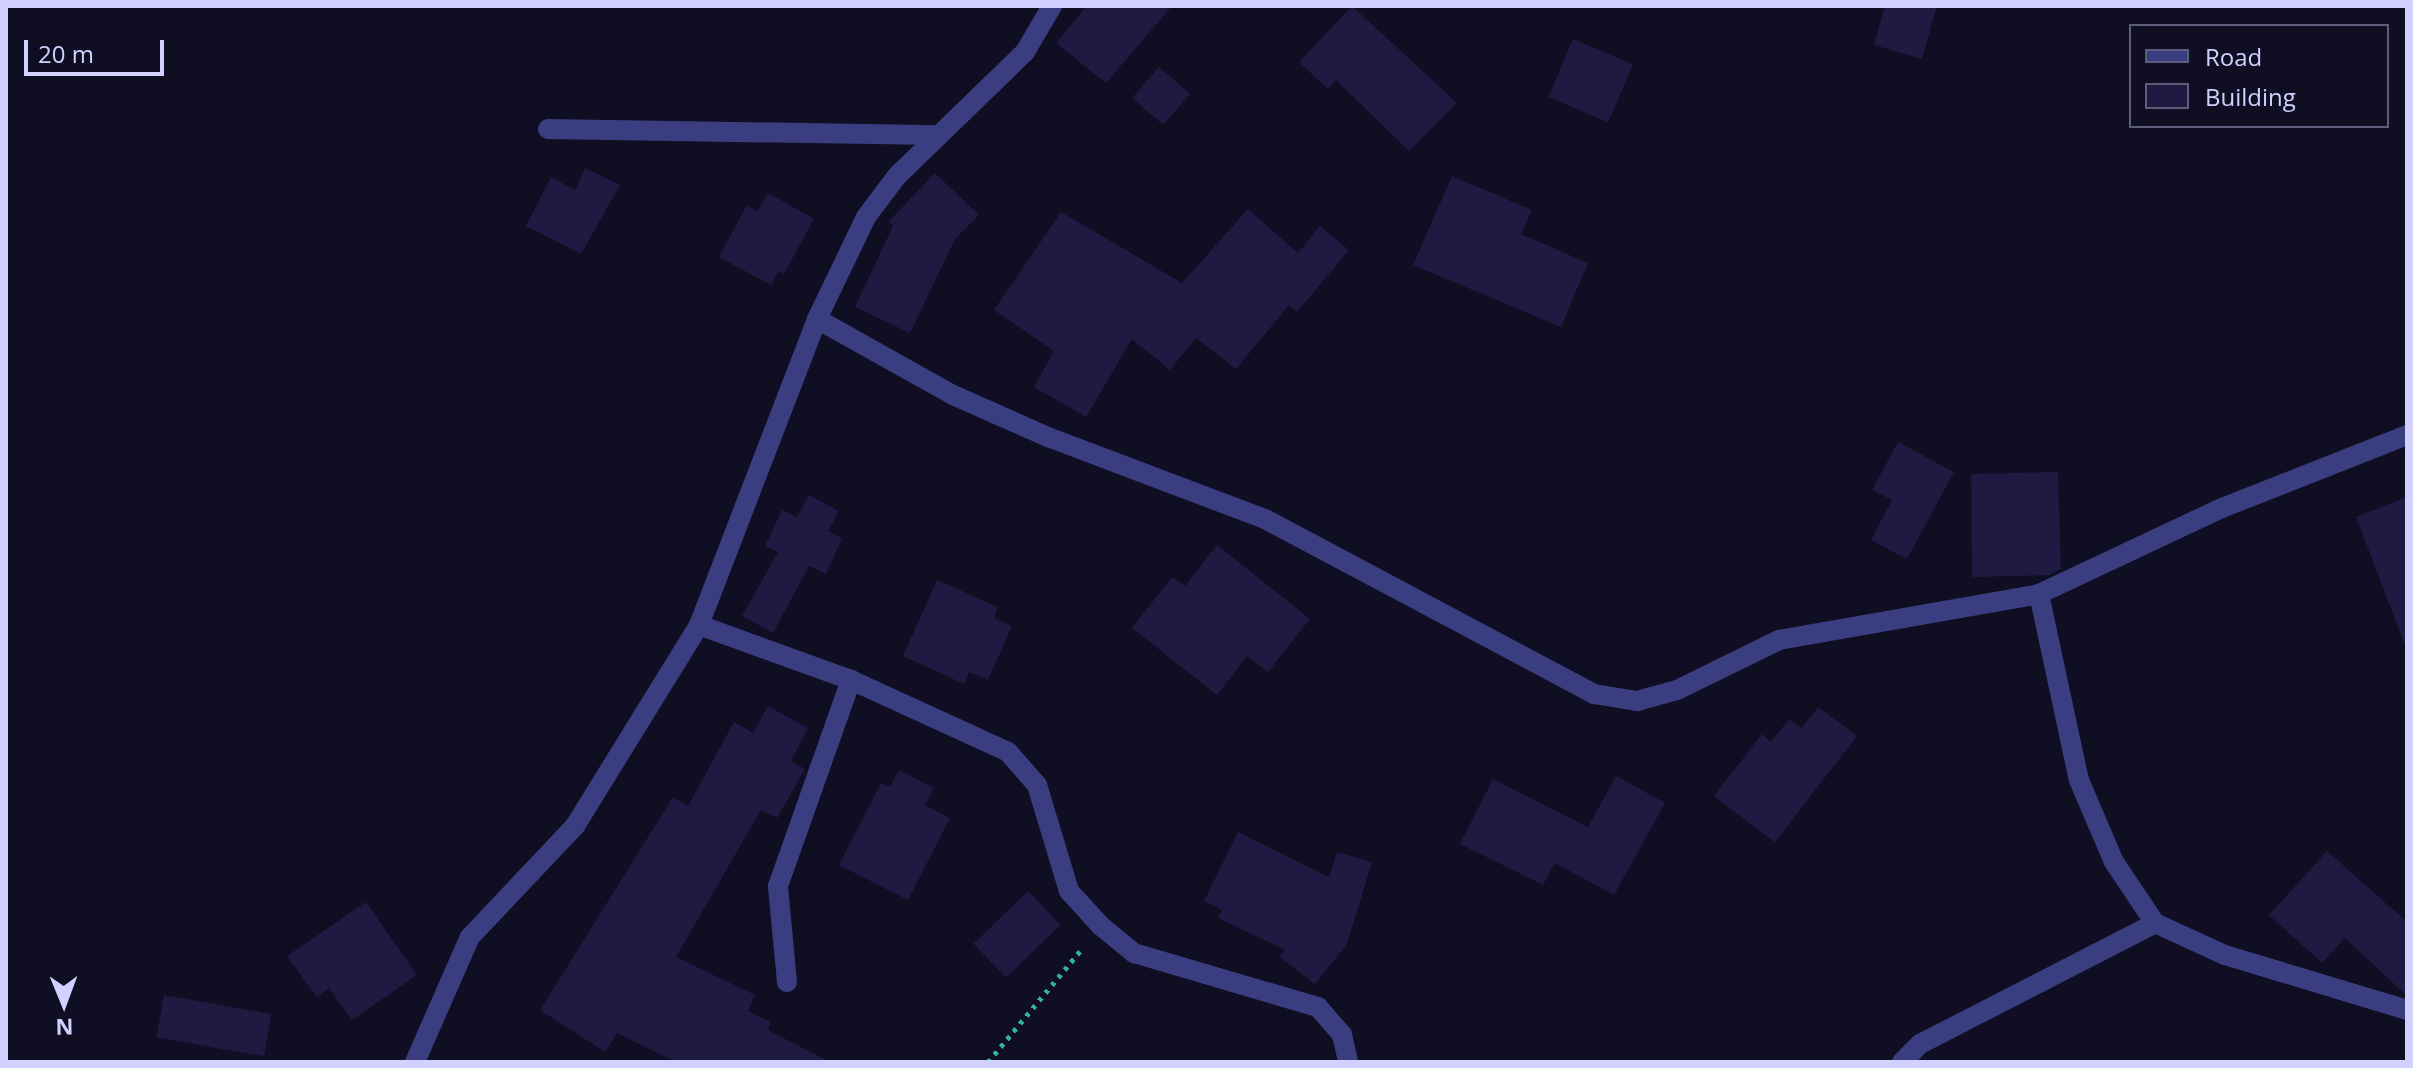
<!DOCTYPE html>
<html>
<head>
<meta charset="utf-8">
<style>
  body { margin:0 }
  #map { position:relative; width:2413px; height:1068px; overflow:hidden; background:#100e22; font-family:"Open Sans",sans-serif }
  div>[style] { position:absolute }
  .building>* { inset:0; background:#1f1a42; transform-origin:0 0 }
  .path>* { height:5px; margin-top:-2.5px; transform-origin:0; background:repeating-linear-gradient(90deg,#31b19e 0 4px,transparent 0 10px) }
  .minor>* { height:20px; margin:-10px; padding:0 10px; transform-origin:10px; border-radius:10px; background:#3a3e80 }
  span { translate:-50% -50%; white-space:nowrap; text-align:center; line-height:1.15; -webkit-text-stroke:7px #100e22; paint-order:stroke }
  .frame { position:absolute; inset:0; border:8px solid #d1d0fe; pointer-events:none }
  .legend { position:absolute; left:2129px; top:24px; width:260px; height:104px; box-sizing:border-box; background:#100e22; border:2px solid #5d5c7a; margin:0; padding:10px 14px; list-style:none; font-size:24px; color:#d1d0fe }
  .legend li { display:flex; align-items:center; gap:16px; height:40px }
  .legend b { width:40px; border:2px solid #5d5c7a }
  .north { position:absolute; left:24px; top:964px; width:80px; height:80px; -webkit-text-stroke:6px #100e22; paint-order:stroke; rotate:179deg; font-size:22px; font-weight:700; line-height:32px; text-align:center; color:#d1d0fe }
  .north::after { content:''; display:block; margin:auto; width:28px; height:36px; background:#d1d0fe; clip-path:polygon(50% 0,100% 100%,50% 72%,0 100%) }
  .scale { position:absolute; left:24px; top:40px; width:140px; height:36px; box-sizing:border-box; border:4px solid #d1d0fe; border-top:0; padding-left:10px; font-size:24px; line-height:28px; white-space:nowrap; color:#d1d0fe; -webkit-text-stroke:6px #100e22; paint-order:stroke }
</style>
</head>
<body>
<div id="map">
  <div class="building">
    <i style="clip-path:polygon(1087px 6px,1172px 6px,1106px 83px,1056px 43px)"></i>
    <i style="clip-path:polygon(1352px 6px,1457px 103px,1409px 151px,1336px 80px,1328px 89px,1299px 62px)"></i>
    <i style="clip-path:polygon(1885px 6px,1937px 6px,1922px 59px,1874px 45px)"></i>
    <i style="left:1573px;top:39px;width:65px;height:63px;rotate:23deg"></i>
    <i style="left:1159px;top:67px;width:41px;height:41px;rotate:41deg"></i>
    <i style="clip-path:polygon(585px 168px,620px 185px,581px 254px,526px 226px,551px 177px,575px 190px)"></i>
    <i style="clip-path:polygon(935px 173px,979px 215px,955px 239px,910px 333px,855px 307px,893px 226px,888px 222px)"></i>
    <i style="clip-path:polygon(1452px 176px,1532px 210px,1521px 234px,1588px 263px,1561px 327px,1413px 265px)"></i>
    <i style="clip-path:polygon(768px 193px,814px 219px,784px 274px,778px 271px,771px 285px,719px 257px,747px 205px,757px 211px)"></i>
    <i style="clip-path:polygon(1248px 209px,1298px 253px,1320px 226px,1349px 250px,1297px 312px,1289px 305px,1236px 369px,1196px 338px,1170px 370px,1132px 339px,1086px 417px,1034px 387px,1054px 351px,994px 310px,1061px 212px,1182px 283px)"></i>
    <i style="clip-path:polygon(1898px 442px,1954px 472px,1907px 559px,1871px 540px,1892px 500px,1872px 490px)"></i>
    <i style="clip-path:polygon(2058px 472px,2061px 569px,2049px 575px,1972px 577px,1971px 474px)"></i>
    <i style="clip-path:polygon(809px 495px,839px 511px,828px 531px,842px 538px,826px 574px,809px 566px,773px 633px,742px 616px,778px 552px,765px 546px,782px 510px,797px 517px)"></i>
    <i style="clip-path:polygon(2407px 497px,2407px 642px,2404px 643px,2356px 517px)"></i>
    <i style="clip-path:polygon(1217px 545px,1310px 619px,1268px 672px,1247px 656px,1217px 695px,1132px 628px,1172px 577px,1185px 586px)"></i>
    <i style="clip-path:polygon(937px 580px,998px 607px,994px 618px,1012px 626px,988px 680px,969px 672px,964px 684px,903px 656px)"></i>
    <i style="clip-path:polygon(768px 706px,808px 728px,791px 761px,805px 769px,777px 818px,761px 810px,676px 957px,755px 995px,748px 1011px,771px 1022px,768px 1030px,830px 1062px,676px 1062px,617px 1033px,605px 1052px,540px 1010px,673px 797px,688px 806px,734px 722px,753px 733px)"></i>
    <i style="clip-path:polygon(1818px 707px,1857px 736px,1775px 842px,1714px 796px,1762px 734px,1771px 742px,1789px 719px,1802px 728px)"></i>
    <i style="clip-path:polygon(899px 770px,934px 788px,925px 805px,950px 818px,908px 900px,839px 865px,881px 783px,890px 787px)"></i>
    <i style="clip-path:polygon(1616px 776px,1665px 803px,1614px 895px,1555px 863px,1543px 885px,1460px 844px,1493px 779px,1588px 827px)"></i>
    <i style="clip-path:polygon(1238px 832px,1329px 877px,1337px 852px,1372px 862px,1347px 944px,1315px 984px,1279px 957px,1285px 950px,1218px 918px,1222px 910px,1204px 901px)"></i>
    <i style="clip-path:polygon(2327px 851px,2407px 922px,2407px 996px,2345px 938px,2322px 963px,2269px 915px)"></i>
    <i style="left:1028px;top:891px;width:47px;height:76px;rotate:46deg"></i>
    <i style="clip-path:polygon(366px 902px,417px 975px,352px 1020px,329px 988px,317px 997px,287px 956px)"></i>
    <i style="left:164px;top:995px;width:109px;height:43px;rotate:10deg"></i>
  </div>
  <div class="path">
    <i style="left:988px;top:1062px;width:144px;rotate:-50.3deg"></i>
  </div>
  <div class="minor">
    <i style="left:548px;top:129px;width:390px;rotate:0.9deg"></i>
    <i style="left:817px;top:319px;width:156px;rotate:29.2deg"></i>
    <i style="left:953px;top:395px;width:104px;rotate:23.9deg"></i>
    <i style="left:1048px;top:437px;width:232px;rotate:20.7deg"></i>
    <i style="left:1265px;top:519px;width:373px;rotate:28deg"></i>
    <i style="left:1594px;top:694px;width:44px;rotate:9.2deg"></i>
    <i style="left:1637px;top:701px;width:41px;rotate:-15.4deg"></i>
    <i style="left:1677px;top:690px;width:114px;rotate:-26.1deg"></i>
    <i style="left:1779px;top:640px;width:264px;rotate:-10deg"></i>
    <i style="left:2039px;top:594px;width:202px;rotate:-25.2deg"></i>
    <i style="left:2222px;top:508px;width:199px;rotate:-21.5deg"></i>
    <i style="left:2039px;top:594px;width:190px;rotate:77.9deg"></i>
    <i style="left:2079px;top:780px;width:89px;rotate:66.9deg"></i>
    <i style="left:2114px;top:862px;width:73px;rotate:56.1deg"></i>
    <i style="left:2155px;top:923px;width:77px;rotate:24.6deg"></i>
    <i style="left:2225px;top:955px;width:190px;rotate:16.8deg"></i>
    <i style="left:699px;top:625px;width:162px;rotate:19.9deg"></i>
    <i style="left:851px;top:680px;width:173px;rotate:24.6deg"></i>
    <i style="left:1008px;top:752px;width:44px;rotate:48.7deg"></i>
    <i style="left:1037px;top:785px;width:111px;rotate:73.2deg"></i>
    <i style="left:1069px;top:891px;width:47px;rotate:47.6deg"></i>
    <i style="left:1101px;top:926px;width:43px;rotate:39.3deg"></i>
    <i style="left:1134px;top:953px;width:192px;rotate:16.4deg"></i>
    <i style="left:1318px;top:1007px;width:37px;rotate:49deg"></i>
    <i style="left:1342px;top:1035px;width:28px;rotate:77deg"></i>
    <i style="left:787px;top:982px;width:96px;rotate:-95.4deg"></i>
    <i style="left:778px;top:886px;width:219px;rotate:-70.5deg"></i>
    <i style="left:415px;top:1062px;width:137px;rotate:-66.3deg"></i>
    <i style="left:470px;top:937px;width:153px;rotate:-46.6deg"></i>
    <i style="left:575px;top:826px;width:236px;rotate:-58.3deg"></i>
    <i style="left:699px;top:625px;width:328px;rotate:-68.9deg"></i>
    <i style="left:817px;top:319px;width:113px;rotate:-64.3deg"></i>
    <i style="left:866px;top:217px;width:51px;rotate:-52.9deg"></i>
    <i style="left:897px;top:176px;width:178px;rotate:-44.1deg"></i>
    <i style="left:1025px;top:52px;width:53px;rotate:-59.6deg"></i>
    <i style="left:1902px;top:1062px;width:25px;rotate:-45deg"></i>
    <i style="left:1920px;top:1044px;width:264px;rotate:-27.2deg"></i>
  </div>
  <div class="frame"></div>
  <ul class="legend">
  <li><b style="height:10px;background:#3a3e80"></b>Road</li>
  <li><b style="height:22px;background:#1f1a42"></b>Building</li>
  </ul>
  <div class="north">N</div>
  <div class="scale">20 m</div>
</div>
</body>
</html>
